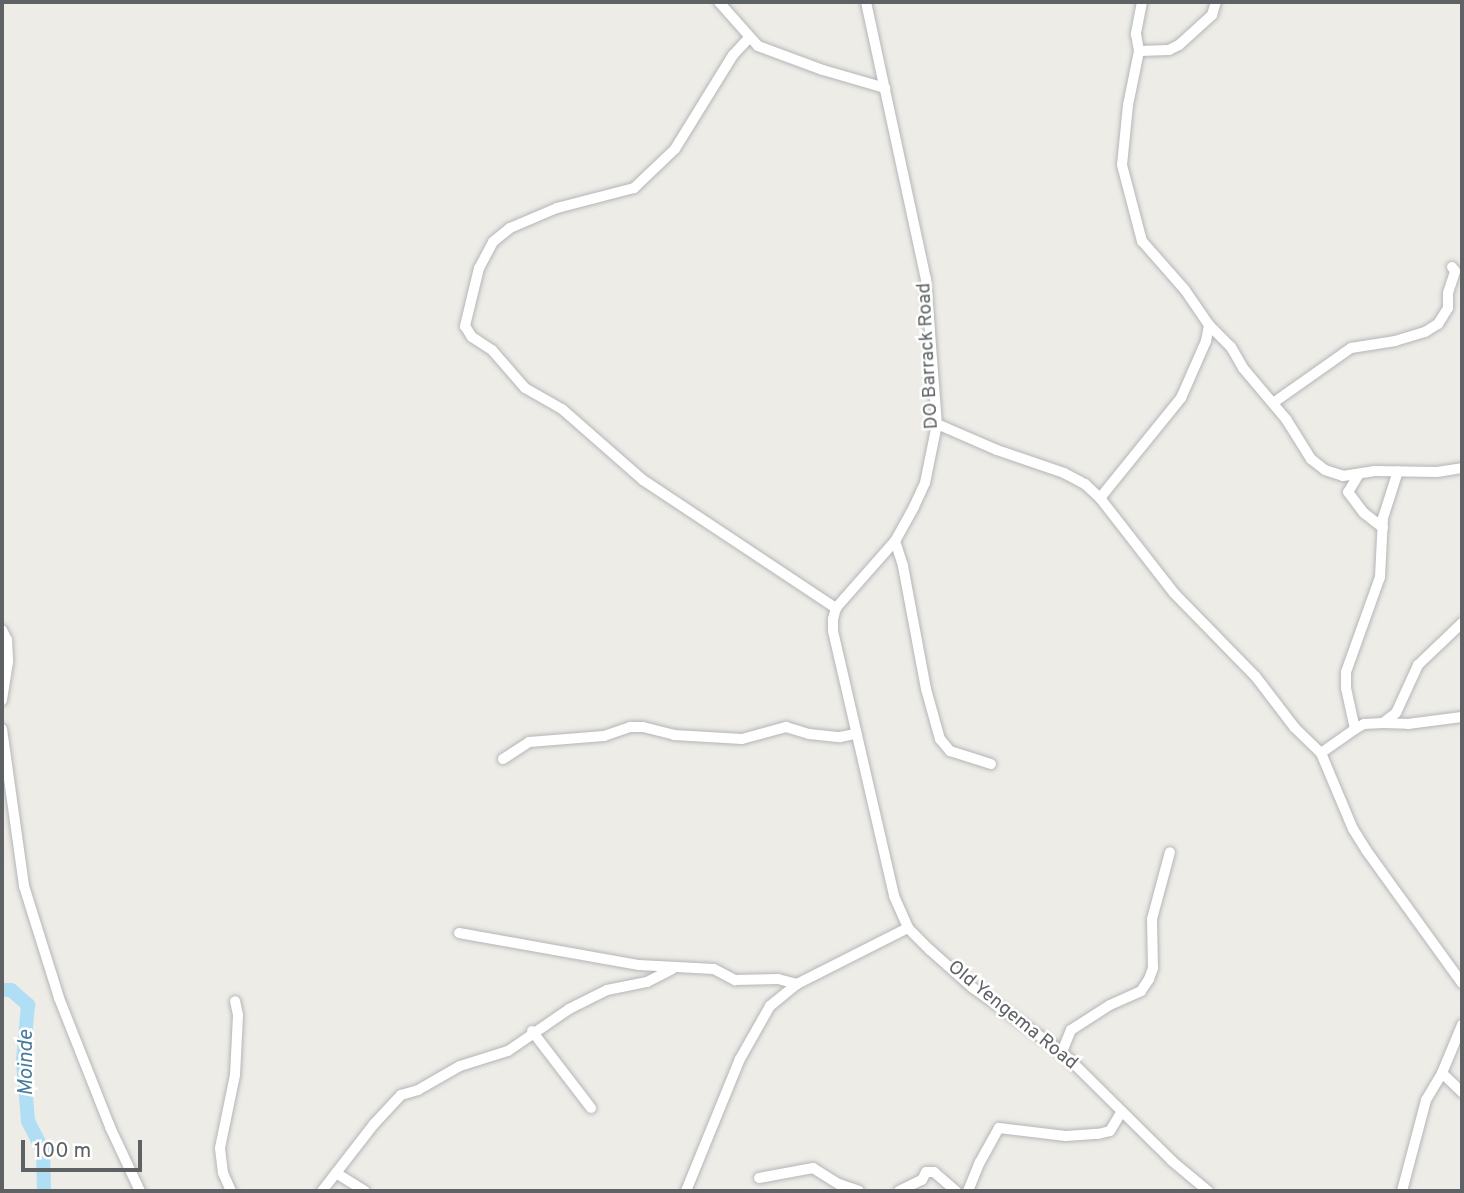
<!DOCTYPE html>
<html>
<head>
<meta charset="utf-8">
<style>
  body { margin:0 }
  #map { position:relative; width:1464px; height:1193px; overflow:hidden; background:#eeece6; font-family:Overpass,sans-serif }
  div>[style] { position:absolute }
  .river>* { height:14px; margin:-7px; padding:0 7px; transform-origin:7px; border-radius:7px; background:#afdef5 }
  .roads { filter:drop-shadow(0 0 2px #b3b6b9) drop-shadow(0 0 2px #b3b6b9) }
  .minor>* { height:10px; margin:-5px; padding:0 5px; transform-origin:5px; border-radius:5px; background:#fff }
  span { translate:-50% -50%; white-space:nowrap; text-align:center; line-height:1.15; -webkit-text-stroke:5px #fff; paint-order:stroke }
  .street-label { font-size:19px; color:#5e6265 }
  .water-label { font-size:21px; color:#4a7c9d; font-style:italic }
  .frame { position:absolute; inset:0; border:4px solid #5e6265; pointer-events:none }
  .scale { position:absolute; left:21px; top:1140px; width:121px; height:32px; box-sizing:border-box; border:4px solid #5e6265; border-top:0; padding-left:9px; font-size:21px; line-height:24px; white-space:nowrap; color:#5e6265; -webkit-text-stroke:5px #fff; paint-order:stroke }
</style>
</head>
<body>
<div id="map">
  <div class="river">
    <i style="left:2px;top:990px;width:9px"></i>
    <i style="left:11px;top:990px;width:23px;rotate:41deg"></i>
    <i style="left:28px;top:1005px;width:56px;rotate:95.1deg"></i>
    <i style="left:23px;top:1061px;width:60px;rotate:85.2deg"></i>
    <i style="left:28px;top:1121px;width:34px;rotate:63deg"></i>
    <i style="left:43px;top:1151px;width:40px;rotate:88.6deg"></i>
  </div>
  <div class="roads">
    <div class="minor">
      <i style="left:719px;top:2px;width:59px;rotate:48.4deg"></i>
      <i style="left:758px;top:46px;width:69px;rotate:20.3deg"></i>
      <i style="left:823px;top:70px;width:65px;rotate:16.2deg"></i>
      <i style="left:866px;top:2px;width:283px;rotate:77.8deg"></i>
      <i style="left:926px;top:279px;width:145px;rotate:85.7deg"></i>
      <i style="left:937px;top:424px;width:60px;rotate:101.5deg"></i>
      <i style="left:925px;top:483px;width:26px;rotate:115deg"></i>
      <i style="left:914px;top:507px;width:39px;rotate:119deg"></i>
      <i style="left:895px;top:541px;width:89px;rotate:131.4deg"></i>
      <i style="left:836px;top:608px;width:11px;rotate:105deg"></i>
      <i style="left:833px;top:619px;width:12px;rotate:90deg"></i>
      <i style="left:833px;top:631px;width:272px;rotate:77deg"></i>
      <i style="left:894px;top:896px;width:35px;rotate:66deg"></i>
      <i style="left:908px;top:928px;width:31px;rotate:45deg"></i>
      <i style="left:930px;top:950px;width:57px;rotate:41.5deg"></i>
      <i style="left:973px;top:988px;width:110px;rotate:35.7deg"></i>
      <i style="left:1062px;top:1052px;width:155px;rotate:44.7deg"></i>
      <i style="left:1172px;top:1161px;width:47px;rotate:39.8deg"></i>
      <i style="left:1142px;top:2px;width:33px;rotate:101deg"></i>
      <i style="left:1136px;top:34px;width:17px;rotate:80deg"></i>
      <i style="left:1139px;top:51px;width:55px;rotate:101.5deg"></i>
      <i style="left:1128px;top:105px;width:60px;rotate:95.7deg"></i>
      <i style="left:1122px;top:165px;width:79px;rotate:75.3deg"></i>
      <i style="left:1142px;top:241px;width:65px;rotate:48.7deg"></i>
      <i style="left:1185px;top:290px;width:42px;rotate:55.6deg"></i>
      <i style="left:1209px;top:325px;width:31px;rotate:45deg"></i>
      <i style="left:1231px;top:347px;width:24px;rotate:60deg"></i>
      <i style="left:1243px;top:368px;width:67px;rotate:49.9deg"></i>
      <i style="left:1286px;top:419px;width:47px;rotate:58deg"></i>
      <i style="left:1311px;top:459px;width:18px;rotate:38deg"></i>
      <i style="left:1325px;top:470px;width:19px;rotate:18deg"></i>
      <i style="left:1343px;top:476px;width:32px;rotate:-9deg"></i>
      <i style="left:1375px;top:471px;width:62px;rotate:0.9deg"></i>
      <i style="left:1437px;top:472px;width:25px;rotate:-9deg"></i>
      <i style="left:748px;top:39px;width:22px;rotate:133deg"></i>
      <i style="left:733px;top:55px;width:110px;rotate:121.7deg"></i>
      <i style="left:675px;top:149px;width:57px;rotate:136.4deg"></i>
      <i style="left:634px;top:188px;width:80px;rotate:165.4deg"></i>
      <i style="left:557px;top:208px;width:51px;rotate:156.9deg"></i>
      <i style="left:510px;top:228px;width:22px;rotate:141deg"></i>
      <i style="left:493px;top:242px;width:30px;rotate:118deg"></i>
      <i style="left:479px;top:268px;width:60px;rotate:103.6deg"></i>
      <i style="left:465px;top:326px;width:13px;rotate:58deg"></i>
      <i style="left:472px;top:337px;width:24px;rotate:33deg"></i>
      <i style="left:492px;top:350px;width:50px;rotate:49deg"></i>
      <i style="left:525px;top:388px;width:43px;rotate:29.6deg"></i>
      <i style="left:562px;top:409px;width:108px;rotate:41.2deg"></i>
      <i style="left:643px;top:480px;width:232px;rotate:33.6deg"></i>
      <i style="left:1139px;top:51px;width:30px;rotate:-2deg"></i>
      <i style="left:1169px;top:50px;width:11px;rotate:-27deg"></i>
      <i style="left:1179px;top:45px;width:45px;rotate:-42.3deg"></i>
      <i style="left:1212px;top:15px;width:14px;rotate:-73deg"></i>
      <i style="left:1273px;top:403px;width:95px;rotate:-35.2deg"></i>
      <i style="left:1351px;top:348px;width:45px;rotate:-9deg"></i>
      <i style="left:1395px;top:341px;width:31px;rotate:-17deg"></i>
      <i style="left:1425px;top:332px;width:15px;rotate:-32deg"></i>
      <i style="left:1438px;top:324px;width:19px;rotate:-58deg"></i>
      <i style="left:1448px;top:308px;width:15px;rotate:-90deg"></i>
      <i style="left:1448px;top:293px;width:23px;rotate:-72deg"></i>
      <i style="left:1455px;top:271px;width:5px;rotate:-127deg"></i>
      <i style="left:937px;top:424px;width:65px;rotate:23.4deg"></i>
      <i style="left:997px;top:450px;width:71px;rotate:18.9deg"></i>
      <i style="left:1064px;top:473px;width:24px;rotate:28deg"></i>
      <i style="left:1085px;top:484px;width:21px;rotate:43deg"></i>
      <i style="left:1100px;top:498px;width:120px;rotate:52.1deg"></i>
      <i style="left:1174px;top:593px;width:117px;rotate:45.7deg"></i>
      <i style="left:1256px;top:677px;width:64px;rotate:52.6deg"></i>
      <i style="left:1295px;top:728px;width:36px;rotate:44deg"></i>
      <i style="left:1321px;top:753px;width:82px;rotate:67.2deg"></i>
      <i style="left:1353px;top:829px;width:25px;rotate:58deg"></i>
      <i style="left:1366px;top:850px;width:164px;rotate:54.2deg"></i>
      <i style="left:1359px;top:474px;width:21px;rotate:121deg"></i>
      <i style="left:1348px;top:492px;width:26px;rotate:53deg"></i>
      <i style="left:1364px;top:513px;width:24px;rotate:38deg"></i>
      <i style="left:1100px;top:498px;width:129px;rotate:-51deg"></i>
      <i style="left:1181px;top:398px;width:62px;rotate:-66.3deg"></i>
      <i style="left:1206px;top:341px;width:16px;rotate:-79deg"></i>
      <i style="left:895px;top:541px;width:26px;rotate:72deg"></i>
      <i style="left:903px;top:566px;width:125px;rotate:79.4deg"></i>
      <i style="left:926px;top:689px;width:52px;rotate:74.4deg"></i>
      <i style="left:940px;top:739px;width:16px;rotate:50deg"></i>
      <i style="left:950px;top:751px;width:43px;rotate:17.6deg"></i>
      <i style="left:2px;top:630px;width:11px;rotate:63deg"></i>
      <i style="left:7px;top:640px;width:22px;rotate:87deg"></i>
      <i style="left:8px;top:662px;width:39px;rotate:99deg"></i>
      <i style="left:1383px;top:723px;width:25px;rotate:2deg"></i>
      <i style="left:1408px;top:724px;width:54px;rotate:-7.4deg"></i>
      <i style="left:2px;top:729px;width:159px;rotate:82deg"></i>
      <i style="left:24px;top:886px;width:117px;rotate:72.6deg"></i>
      <i style="left:59px;top:998px;width:139px;rotate:68.4deg"></i>
      <i style="left:110px;top:1127px;width:71px;rotate:64.9deg"></i>
      <i style="left:1355px;top:729px;width:42px;rotate:-102.4deg"></i>
      <i style="left:1346px;top:688px;width:16px;rotate:-90deg"></i>
      <i style="left:1346px;top:672px;width:101px;rotate:-70.3deg"></i>
      <i style="left:1380px;top:577px;width:59px;rotate:-87.1deg"></i>
      <i style="left:1383px;top:518px;width:49px;rotate:-72.3deg"></i>
      <i style="left:1321px;top:753px;width:42px;rotate:-35.2deg"></i>
      <i style="left:1355px;top:729px;width:10px;rotate:-29deg"></i>
      <i style="left:1364px;top:724px;width:19px;rotate:-3deg"></i>
      <i style="left:1383px;top:723px;width:16px;rotate:-38deg"></i>
      <i style="left:1396px;top:713px;width:53px;rotate:-65.4deg"></i>
      <i style="left:1418px;top:665px;width:61px;rotate:-43.7deg"></i>
      <i style="left:503px;top:759px;width:31px;rotate:-33deg"></i>
      <i style="left:529px;top:742px;width:75px;rotate:-4.6deg"></i>
      <i style="left:604px;top:736px;width:28px;rotate:-19deg"></i>
      <i style="left:630px;top:727px;width:13px"></i>
      <i style="left:643px;top:727px;width:32px;rotate:14deg"></i>
      <i style="left:674px;top:735px;width:68px;rotate:3.4deg"></i>
      <i style="left:742px;top:739px;width:46px;rotate:-15.3deg"></i>
      <i style="left:786px;top:727px;width:24px;rotate:17deg"></i>
      <i style="left:809px;top:734px;width:31px;rotate:6deg"></i>
      <i style="left:840px;top:737px;width:16px;rotate:-11deg"></i>
      <i style="left:459px;top:933px;width:183px;rotate:10.1deg"></i>
      <i style="left:639px;top:965px;width:75px;rotate:3.1deg"></i>
      <i style="left:714px;top:969px;width:24px;rotate:28deg"></i>
      <i style="left:735px;top:980px;width:43px;rotate:-1.3deg"></i>
      <i style="left:778px;top:979px;width:20px;rotate:15deg"></i>
      <i style="left:532px;top:1031px;width:97px;rotate:52.5deg"></i>
      <i style="left:1062px;top:1052px;width:24px;rotate:-68deg"></i>
      <i style="left:1071px;top:1030px;width:46px;rotate:-32.7deg"></i>
      <i style="left:1110px;top:1005px;width:34px;rotate:-24deg"></i>
      <i style="left:1141px;top:991px;width:14px;rotate:-56deg"></i>
      <i style="left:1149px;top:979px;width:12px;rotate:-70deg"></i>
      <i style="left:1153px;top:968px;width:49px;rotate:-91.2deg"></i>
      <i style="left:1152px;top:919px;width:69px;rotate:-75deg"></i>
      <i style="left:1442px;top:1073px;width:28px;rotate:44deg"></i>
      <i style="left:336px;top:1173px;width:34px;rotate:32deg"></i>
      <i style="left:759px;top:1178px;width:55px;rotate:-10.5deg"></i>
      <i style="left:813px;top:1168px;width:31px;rotate:32deg"></i>
      <i style="left:839px;top:1184px;width:21px;rotate:19deg"></i>
      <i style="left:231px;top:1191px;width:20px;rotate:-114deg"></i>
      <i style="left:223px;top:1173px;width:25px;rotate:-97deg"></i>
      <i style="left:220px;top:1148px;width:75px;rotate:-78.4deg"></i>
      <i style="left:235px;top:1075px;width:60px;rotate:-87.1deg"></i>
      <i style="left:238px;top:1015px;width:14px;rotate:-102deg"></i>
      <i style="left:322px;top:1191px;width:85px;rotate:-52.2deg"></i>
      <i style="left:374px;top:1124px;width:40px;rotate:-47deg"></i>
      <i style="left:401px;top:1095px;width:18px;rotate:-16deg"></i>
      <i style="left:418px;top:1090px;width:48px;rotate:-29.7deg"></i>
      <i style="left:460px;top:1066px;width:50px;rotate:-17.4deg"></i>
      <i style="left:508px;top:1051px;width:74px;rotate:-34.5deg"></i>
      <i style="left:569px;top:1009px;width:42px;rotate:-26.6deg"></i>
      <i style="left:607px;top:990px;width:41px;rotate:-11.3deg"></i>
      <i style="left:647px;top:982px;width:28px;rotate:-27deg"></i>
      <i style="left:686px;top:1191px;width:143px;rotate:-67.8deg"></i>
      <i style="left:740px;top:1059px;width:61px;rotate:-60.5deg"></i>
      <i style="left:770px;top:1006px;width:35px;rotate:-39deg"></i>
      <i style="left:797px;top:984px;width:124px;rotate:-26.8deg"></i>
      <i style="left:899px;top:1191px;width:25px;rotate:-26deg"></i>
      <i style="left:922px;top:1180px;width:9px;rotate:-63deg"></i>
      <i style="left:926px;top:1172px;width:8px"></i>
      <i style="left:934px;top:1172px;width:29px;rotate:41deg"></i>
      <i style="left:968px;top:1191px;width:31px;rotate:-68deg"></i>
      <i style="left:980px;top:1162px;width:39px;rotate:-61deg"></i>
      <i style="left:999px;top:1128px;width:67px;rotate:6.8deg"></i>
      <i style="left:1066px;top:1136px;width:32px;rotate:-4deg"></i>
      <i style="left:1098px;top:1134px;width:12px;rotate:-14deg"></i>
      <i style="left:1110px;top:1131px;width:23px;rotate:-59deg"></i>
      <i style="left:1402px;top:1191px;width:94px;rotate:-75.2deg"></i>
      <i style="left:1426px;top:1100px;width:31px;rotate:-59deg"></i>
      <i style="left:1442px;top:1073px;width:52px;rotate:-67.4deg"></i>
    </div>
  </div>
  <div class="street-label">
    <span style="left:929px;top:356px;rotate:-93deg">DO Barrack Road</span>
    <span style="left:1012px;top:1016px;rotate:39deg">Old Yengema Road</span>
  </div>
  <div class="water-label">
    <span style="left:27px;top:1063px;rotate:-90deg">Moinde</span>
  </div>
  <div class="frame"></div>
  <div class="scale">100 m</div>
</div>
</body>
</html>
